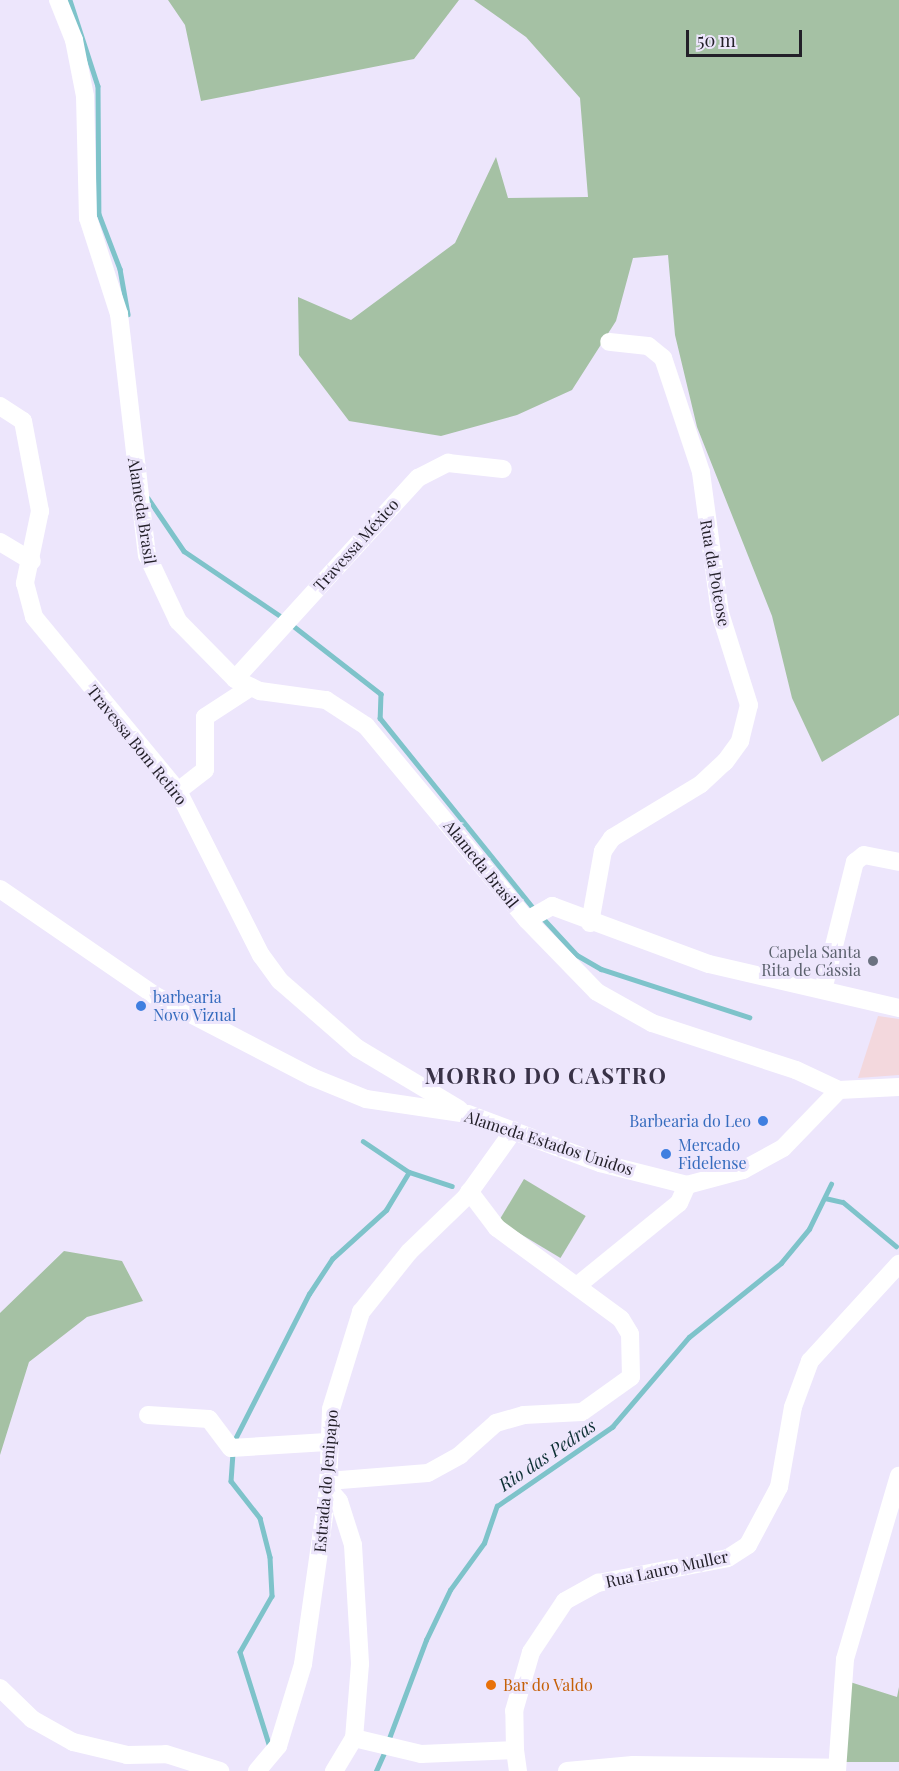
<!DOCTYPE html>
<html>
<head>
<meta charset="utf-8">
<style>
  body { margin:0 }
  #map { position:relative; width:899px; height:1771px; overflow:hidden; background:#ede6fc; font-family:"Playfair Display",serif }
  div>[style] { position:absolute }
  .education>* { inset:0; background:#f3d8dd }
  .green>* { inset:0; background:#a5c1a4; transform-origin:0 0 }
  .stream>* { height:4.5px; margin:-2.25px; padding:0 2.25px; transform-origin:2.25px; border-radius:2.25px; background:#7ec3ca }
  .street>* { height:18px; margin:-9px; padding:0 9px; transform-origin:9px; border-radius:9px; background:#fff }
  .dots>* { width:16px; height:16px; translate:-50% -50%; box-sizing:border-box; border:3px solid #ede6fc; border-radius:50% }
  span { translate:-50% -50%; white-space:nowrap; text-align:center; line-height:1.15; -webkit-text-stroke:6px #ede6fc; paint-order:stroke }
  .street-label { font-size:16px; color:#232029 }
  .worship-label { font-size:16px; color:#5b616d }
  .right { translate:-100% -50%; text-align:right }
  .shop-label { font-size:16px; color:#366cbe }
  .left { translate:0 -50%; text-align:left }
  .food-label { font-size:16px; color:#c56008 }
  .water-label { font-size:18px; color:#0c2f33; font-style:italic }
  .district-label { font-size:22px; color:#393247; font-weight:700; letter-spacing:1.5px }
  .scale { position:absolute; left:686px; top:30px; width:116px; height:27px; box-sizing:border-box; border:3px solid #232029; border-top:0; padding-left:8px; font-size:18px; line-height:21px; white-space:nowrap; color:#232029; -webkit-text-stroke:4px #ede6fc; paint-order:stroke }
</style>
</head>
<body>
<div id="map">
  <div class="education">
    <i style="clip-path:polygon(878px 1016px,899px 1019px,899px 1075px,858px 1078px)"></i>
  </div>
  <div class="green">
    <i style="clip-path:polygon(168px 0,459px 0,414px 59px,201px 101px,185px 25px)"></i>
    <i style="clip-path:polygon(474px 0,899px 0,899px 715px,822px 762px,792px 698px,772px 616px,697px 427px,675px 335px,668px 255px,633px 258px,616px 321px,572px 390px,517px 415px,441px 436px,349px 421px,299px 355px,298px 297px,351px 320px,455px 243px,496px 157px,508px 198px,588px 197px,580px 98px,526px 37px)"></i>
    <i style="left:524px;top:1179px;width:72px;height:49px;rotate:31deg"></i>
    <i style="clip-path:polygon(64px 1251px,122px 1261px,143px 1301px,87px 1317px,29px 1362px,0 1455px,0 1313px)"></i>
    <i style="clip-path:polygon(850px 1682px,897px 1697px,899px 1687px,899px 1762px,837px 1762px)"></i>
  </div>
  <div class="stream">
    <i style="left:70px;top:0;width:90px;rotate:72deg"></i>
    <i style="left:98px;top:86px;width:128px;rotate:89.6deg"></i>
    <i style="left:99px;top:214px;width:59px;rotate:69.1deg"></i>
    <i style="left:120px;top:269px;width:46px;rotate:79.9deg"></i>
    <i style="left:148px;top:498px;width:64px;rotate:55.8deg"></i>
    <i style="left:184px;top:551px;width:122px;rotate:34deg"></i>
    <i style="left:291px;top:624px;width:114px;rotate:37.9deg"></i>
    <i style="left:381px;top:694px;width:24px;rotate:92deg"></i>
    <i style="left:380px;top:718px;width:247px;rotate:51.1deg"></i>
    <i style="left:541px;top:916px;width:53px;rotate:47.3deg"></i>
    <i style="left:577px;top:955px;width:28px;rotate:30deg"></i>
    <i style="left:601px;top:969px;width:156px;rotate:18deg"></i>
    <i style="left:363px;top:1141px;width:55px;rotate:34deg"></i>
    <i style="left:409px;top:1172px;width:45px;rotate:18deg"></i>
    <i style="left:825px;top:1198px;width:18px;rotate:13deg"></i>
    <i style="left:843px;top:1202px;width:69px;rotate:39.7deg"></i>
    <i style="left:234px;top:1441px;width:165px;rotate:-63deg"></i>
    <i style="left:309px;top:1294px;width:42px;rotate:-56.7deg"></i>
    <i style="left:332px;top:1259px;width:73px;rotate:-42.2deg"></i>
    <i style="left:386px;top:1210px;width:44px;rotate:-58.8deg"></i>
    <i style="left:233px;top:1453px;width:28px;rotate:94deg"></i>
    <i style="left:231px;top:1481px;width:47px;rotate:51.9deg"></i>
    <i style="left:260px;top:1518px;width:40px;rotate:75.6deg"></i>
    <i style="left:270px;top:1557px;width:39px;rotate:87deg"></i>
    <i style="left:272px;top:1596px;width:64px;rotate:119.7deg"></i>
    <i style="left:240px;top:1652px;width:100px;rotate:72.5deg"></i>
    <i style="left:388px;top:1741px;width:108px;rotate:-69.4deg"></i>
    <i style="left:426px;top:1640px;width:55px;rotate:-64.4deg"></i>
    <i style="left:450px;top:1590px;width:58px;rotate:-54.1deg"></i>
    <i style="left:484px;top:1543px;width:39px;rotate:-71deg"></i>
    <i style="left:497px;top:1506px;width:140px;rotate:-34.5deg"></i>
    <i style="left:612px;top:1427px;width:118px;rotate:-49.5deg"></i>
    <i style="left:689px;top:1337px;width:118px;rotate:-38.8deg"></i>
    <i style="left:781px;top:1263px;width:44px;rotate:-50.5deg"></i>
    <i style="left:809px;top:1229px;width:50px;rotate:-63.9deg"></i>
    <i style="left:376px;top:1771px;width:24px;rotate:-66deg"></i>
  </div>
  <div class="street">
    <i style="left:58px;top:0;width:43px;rotate:68.2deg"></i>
    <i style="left:74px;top:40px;width:57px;rotate:78.9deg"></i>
    <i style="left:85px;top:96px;width:122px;rotate:88.6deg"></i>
    <i style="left:88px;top:218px;width:101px;rotate:72.1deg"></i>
    <i style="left:119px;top:314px;width:243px;rotate:83.4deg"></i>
    <i style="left:147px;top:555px;width:73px;rotate:64.8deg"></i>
    <i style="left:178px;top:621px;width:81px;rotate:45.5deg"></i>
    <i style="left:235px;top:679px;width:28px;rotate:26deg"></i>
    <i style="left:260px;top:691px;width:67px;rotate:7.8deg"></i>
    <i style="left:326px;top:700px;width:48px;rotate:33deg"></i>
    <i style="left:366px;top:726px;width:252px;rotate:50.3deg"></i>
    <i style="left:527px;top:920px;width:100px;rotate:45.8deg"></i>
    <i style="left:597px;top:992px;width:63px;rotate:29.4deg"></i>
    <i style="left:652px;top:1023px;width:151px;rotate:18.1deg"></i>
    <i style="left:796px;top:1070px;width:47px;rotate:24.9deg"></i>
    <i style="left:839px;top:1090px;width:60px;rotate:-2.9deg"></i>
    <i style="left:0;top:406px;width:27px;rotate:33deg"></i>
    <i style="left:23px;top:421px;width:92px;rotate:79.3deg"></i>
    <i style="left:40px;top:511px;width:74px;rotate:101.8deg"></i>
    <i style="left:25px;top:583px;width:35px;rotate:75deg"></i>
    <i style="left:34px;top:617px;width:226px;rotate:50.4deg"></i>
    <i style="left:178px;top:791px;width:184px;rotate:63.2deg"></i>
    <i style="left:261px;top:955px;width:32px;rotate:54deg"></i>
    <i style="left:280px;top:981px;width:102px;rotate:41deg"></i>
    <i style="left:357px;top:1048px;width:119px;rotate:30.9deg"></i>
    <i style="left:0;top:542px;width:37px;rotate:31deg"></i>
    <i style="left:235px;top:679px;width:272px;rotate:-47.7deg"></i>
    <i style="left:418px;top:478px;width:34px;rotate:-27deg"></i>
    <i style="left:448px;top:463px;width:55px;rotate:6.2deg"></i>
    <i style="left:178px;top:791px;width:34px;rotate:-38deg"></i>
    <i style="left:205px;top:770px;width:53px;rotate:-90deg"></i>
    <i style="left:205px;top:717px;width:55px;rotate:-33.1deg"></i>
    <i style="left:0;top:889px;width:187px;rotate:34.5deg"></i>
    <i style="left:154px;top:995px;width:178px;rotate:27.4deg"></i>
    <i style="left:312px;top:1077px;width:58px;rotate:22.2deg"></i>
    <i style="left:366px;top:1099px;width:103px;rotate:8.4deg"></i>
    <i style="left:468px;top:1114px;width:141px;rotate:20.4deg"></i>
    <i style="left:600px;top:1163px;width:90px;rotate:14.2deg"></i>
    <i style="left:687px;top:1185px;width:58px;rotate:-15deg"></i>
    <i style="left:743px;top:1170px;width:46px;rotate:-28.8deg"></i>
    <i style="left:783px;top:1148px;width:81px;rotate:-46deg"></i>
    <i style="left:527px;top:920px;width:29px;rotate:-29deg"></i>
    <i style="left:552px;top:906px;width:167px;rotate:20.3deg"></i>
    <i style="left:709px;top:964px;width:195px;rotate:13deg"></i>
    <i style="left:590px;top:923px;width:73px;rotate:-79.8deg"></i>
    <i style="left:603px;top:851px;width:16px;rotate:-55deg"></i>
    <i style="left:612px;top:838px;width:104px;rotate:-31.2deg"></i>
    <i style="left:701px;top:784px;width:33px;rotate:-43deg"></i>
    <i style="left:725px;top:762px;width:26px;rotate:-54deg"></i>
    <i style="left:740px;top:741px;width:37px;rotate:-76deg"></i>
    <i style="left:749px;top:705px;width:96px;rotate:-107.5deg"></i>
    <i style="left:720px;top:613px;width:142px;rotate:-97.7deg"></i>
    <i style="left:701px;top:472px;width:120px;rotate:-108.4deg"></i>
    <i style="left:663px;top:358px;width:19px;rotate:-141deg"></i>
    <i style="left:648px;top:346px;width:39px;rotate:-174deg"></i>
    <i style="left:823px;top:990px;width:132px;rotate:-76deg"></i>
    <i style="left:855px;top:862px;width:11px;rotate:-38deg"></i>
    <i style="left:864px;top:855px;width:36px;rotate:11deg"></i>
    <i style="left:578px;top:1285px;width:130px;rotate:-39.1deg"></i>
    <i style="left:679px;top:1203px;width:20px;rotate:-66deg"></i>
    <i style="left:148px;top:1415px;width:61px;rotate:3.8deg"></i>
    <i style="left:209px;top:1419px;width:36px;rotate:53deg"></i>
    <i style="left:231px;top:1448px;width:96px;rotate:-3.6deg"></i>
    <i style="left:328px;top:1481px;width:100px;rotate:-4.6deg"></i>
    <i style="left:428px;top:1473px;width:37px;rotate:-29deg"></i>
    <i style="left:460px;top:1455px;width:48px;rotate:-41.6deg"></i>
    <i style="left:496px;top:1423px;width:29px;rotate:-16deg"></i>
    <i style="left:524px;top:1415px;width:58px;rotate:-3deg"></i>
    <i style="left:582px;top:1412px;width:60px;rotate:-35.5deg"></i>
    <i style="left:631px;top:1377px;width:43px;rotate:-91.3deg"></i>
    <i style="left:630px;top:1334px;width:17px;rotate:-121deg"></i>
    <i style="left:621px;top:1319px;width:154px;rotate:-143.7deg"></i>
    <i style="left:497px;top:1228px;width:46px;rotate:-127.1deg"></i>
    <i style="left:328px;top:1488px;width:17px;rotate:50deg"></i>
    <i style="left:339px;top:1501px;width:46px;rotate:72.3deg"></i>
    <i style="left:353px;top:1545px;width:119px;rotate:86.6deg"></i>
    <i style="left:360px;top:1664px;width:74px;rotate:94.6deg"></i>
    <i style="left:354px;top:1738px;width:39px;rotate:121deg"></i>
    <i style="left:0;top:1688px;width:45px;rotate:44.1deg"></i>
    <i style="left:32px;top:1719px;width:47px;rotate:29.3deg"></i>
    <i style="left:73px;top:1742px;width:56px;rotate:13.5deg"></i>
    <i style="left:127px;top:1755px;width:39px;rotate:-1deg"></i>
    <i style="left:166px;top:1754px;width:57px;rotate:17.5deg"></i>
    <i style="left:354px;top:1738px;width:69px;rotate:13.4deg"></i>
    <i style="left:421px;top:1754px;width:94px;rotate:-2.4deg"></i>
    <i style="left:515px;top:1750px;width:21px;rotate:82deg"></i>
    <i style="left:515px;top:1750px;width:39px;rotate:-91deg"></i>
    <i style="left:514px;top:1711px;width:61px;rotate:-73.9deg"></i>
    <i style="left:531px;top:1652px;width:61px;rotate:-56.3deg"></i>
    <i style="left:565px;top:1601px;width:38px;rotate:-29deg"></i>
    <i style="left:598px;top:1583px;width:132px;rotate:-10.9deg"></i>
    <i style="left:728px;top:1558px;width:24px;rotate:-33deg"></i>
    <i style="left:748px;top:1545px;width:66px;rotate:-61.9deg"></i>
    <i style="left:779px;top:1487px;width:81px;rotate:-80.1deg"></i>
    <i style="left:793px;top:1407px;width:49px;rotate:-69.7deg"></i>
    <i style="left:810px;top:1361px;width:132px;rotate:-47.5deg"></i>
    <i style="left:257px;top:1771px;width:33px;rotate:-50deg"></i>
    <i style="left:278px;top:1746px;width:86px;rotate:-73deg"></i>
    <i style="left:303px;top:1664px;width:178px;rotate:-81.9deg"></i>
    <i style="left:328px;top:1488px;width:79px;rotate:-87.8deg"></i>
    <i style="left:331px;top:1409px;width:102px;rotate:-72.8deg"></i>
    <i style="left:361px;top:1312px;width:77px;rotate:-51.3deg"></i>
    <i style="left:409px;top:1252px;width:79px;rotate:-44deg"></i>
    <i style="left:466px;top:1197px;width:82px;rotate:-54.4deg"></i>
    <i style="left:567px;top:1771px;width:66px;rotate:-5.2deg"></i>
    <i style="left:633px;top:1765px;width:204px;rotate:0.8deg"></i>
    <i style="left:837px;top:1771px;width:112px;rotate:-85.9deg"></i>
    <i style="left:845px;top:1659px;width:191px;rotate:-73.6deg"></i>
  </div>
  <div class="dots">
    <i style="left:873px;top:961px;background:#6b7280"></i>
    <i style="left:141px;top:1006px;background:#3f7fe0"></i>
    <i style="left:763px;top:1121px;background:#3f7fe0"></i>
    <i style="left:666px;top:1154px;background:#3f7fe0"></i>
    <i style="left:491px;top:1685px;background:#e8710a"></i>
  </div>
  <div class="street-label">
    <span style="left:142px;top:511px;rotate:81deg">Alameda Brasil</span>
    <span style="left:356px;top:545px;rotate:-48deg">Travessa México</span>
    <span style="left:715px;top:573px;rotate:80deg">Rua da Poteose</span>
    <span style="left:137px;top:745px;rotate:51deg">Travessa Bom Retiro</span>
    <span style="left:481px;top:864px;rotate:51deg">Alameda Brasil</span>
    <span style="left:549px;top:1143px;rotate:18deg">Alameda Estados Unidos</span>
    <span style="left:326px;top:1481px;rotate:-85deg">Estrada do Jenipapo</span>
    <span style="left:667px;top:1569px;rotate:-12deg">Rua Lauro Muller</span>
  </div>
  <div class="worship-label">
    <span class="right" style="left:861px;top:961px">Capela Santa<br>Rita de Cássia</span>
  </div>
  <div class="shop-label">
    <span class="left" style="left:153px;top:1006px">barbearia<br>Novo Vizual</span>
    <span class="right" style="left:751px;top:1121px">Barbearia do Leo</span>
    <span class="left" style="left:678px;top:1154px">Mercado<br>Fidelense</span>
  </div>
  <div class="food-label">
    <span class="left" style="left:503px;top:1685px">Bar do Valdo</span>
  </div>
  <div class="water-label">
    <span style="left:547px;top:1455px;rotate:-34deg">Rio das Pedras</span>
  </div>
  <div class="district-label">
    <span style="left:546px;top:1076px">MORRO DO CASTRO</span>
  </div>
  <div class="scale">50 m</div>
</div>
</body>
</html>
